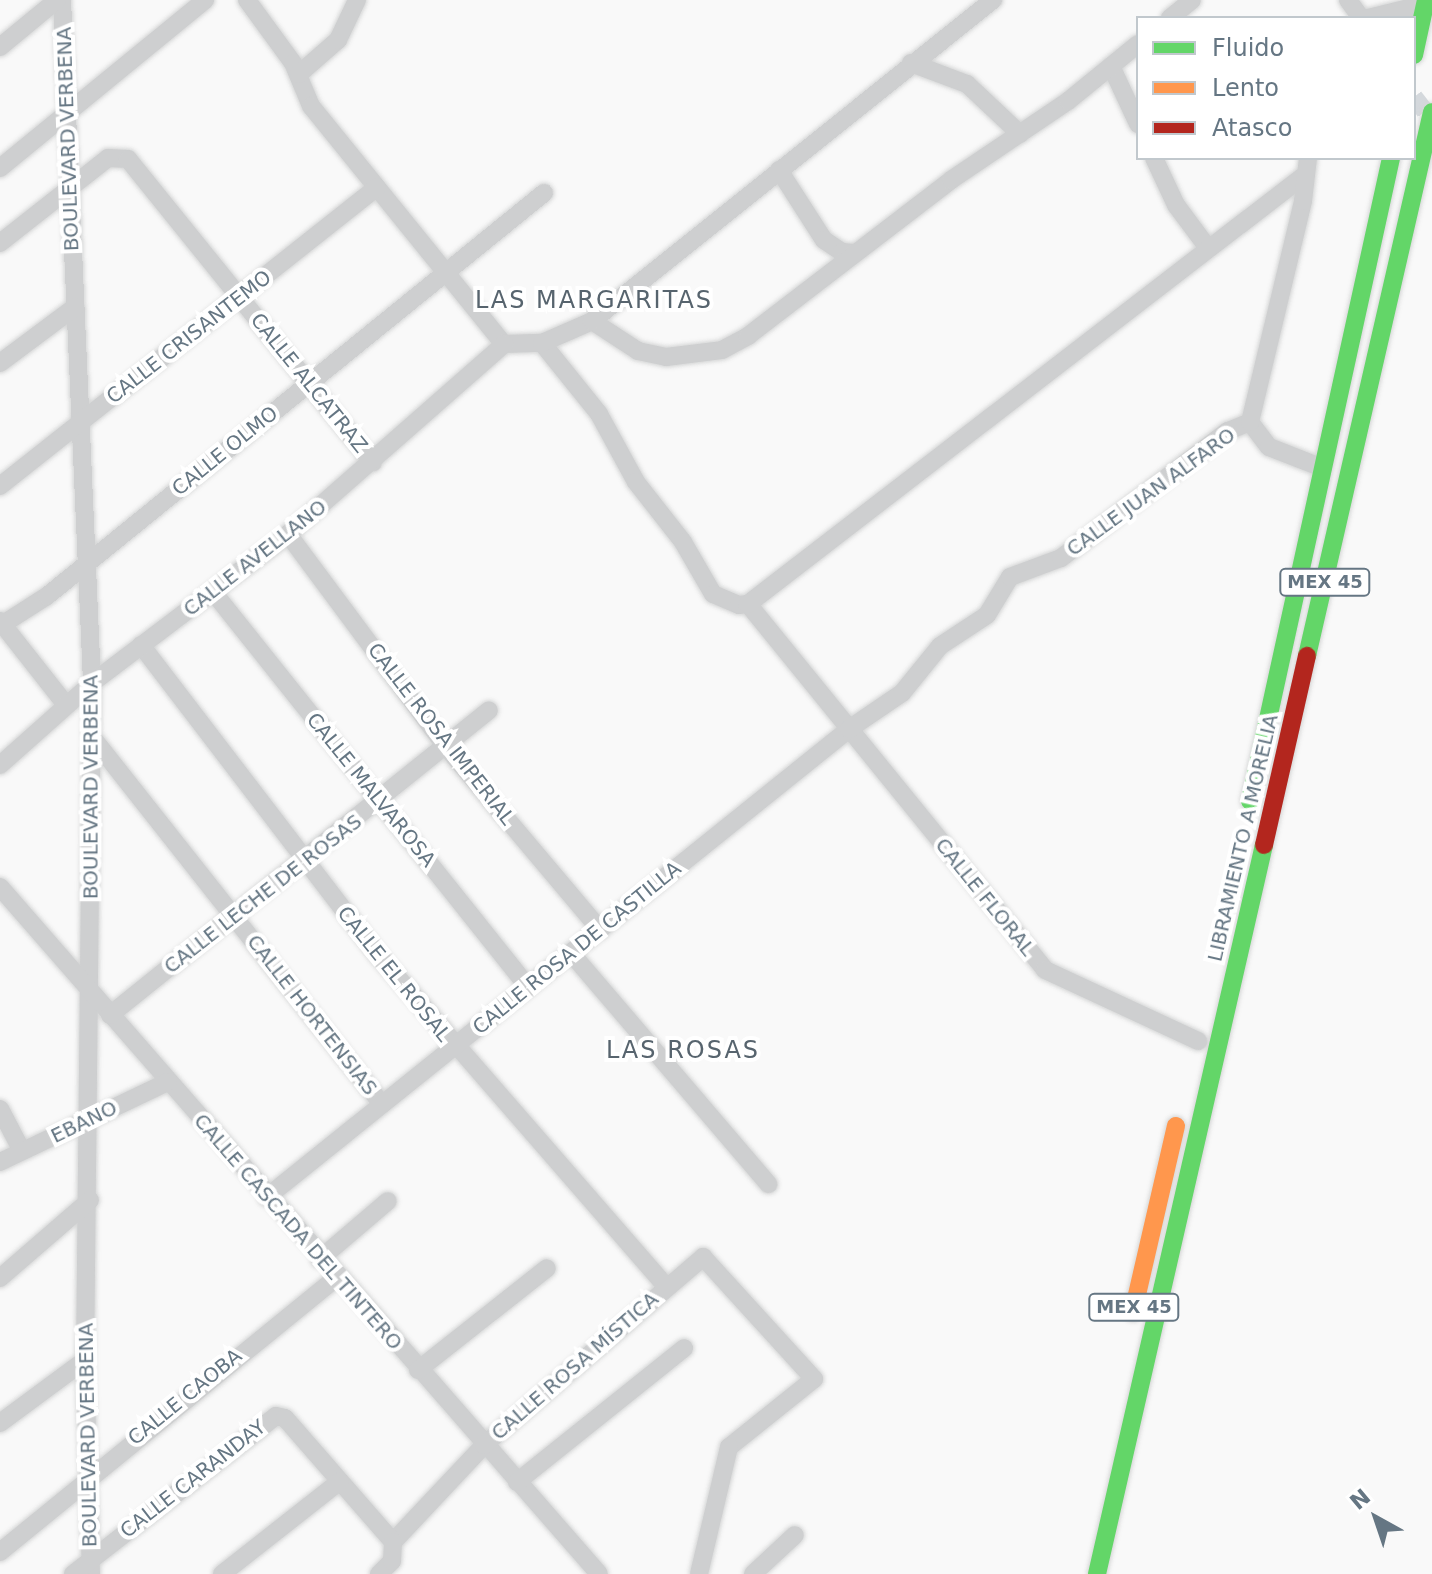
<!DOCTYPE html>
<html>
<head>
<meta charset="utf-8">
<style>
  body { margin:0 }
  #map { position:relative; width:1432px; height:1574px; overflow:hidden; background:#f9f9f9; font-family:"DejaVu Sans",sans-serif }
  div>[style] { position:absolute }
  .street-tunnel>* { height:18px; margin-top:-9px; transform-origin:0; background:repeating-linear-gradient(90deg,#d4d8dc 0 18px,transparent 0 27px) }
  .roads { filter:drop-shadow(0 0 2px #d5d6d6) drop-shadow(0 0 2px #d5d6d6) }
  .street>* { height:18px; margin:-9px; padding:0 9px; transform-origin:9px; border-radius:9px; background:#cecfd0 }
  .fast>* { height:18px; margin:-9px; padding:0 9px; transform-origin:9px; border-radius:9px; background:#63d668 }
  .slow>* { height:18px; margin:-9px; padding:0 9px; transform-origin:9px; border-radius:9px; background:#ff974d }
  .jam>* { height:18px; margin:-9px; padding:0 9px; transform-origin:9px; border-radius:9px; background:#b3261e }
  span { translate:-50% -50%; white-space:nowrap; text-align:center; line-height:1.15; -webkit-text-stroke:8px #fff; paint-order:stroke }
  .shield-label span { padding:2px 6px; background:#fff; border:2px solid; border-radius:6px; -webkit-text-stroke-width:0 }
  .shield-label { font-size:18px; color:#657683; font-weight:700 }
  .street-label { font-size:20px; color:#657683 }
  .quarter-label { font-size:24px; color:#57646e; letter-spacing:2px }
  .legend { position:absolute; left:1136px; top:16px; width:280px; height:144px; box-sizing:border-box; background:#fff; border:2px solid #c1c8cd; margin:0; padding:10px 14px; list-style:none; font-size:24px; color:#657683 }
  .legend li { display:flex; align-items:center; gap:16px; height:40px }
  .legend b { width:40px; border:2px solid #c1c8cd }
  .north { position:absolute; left:1336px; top:1478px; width:80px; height:80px; -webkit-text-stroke:6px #fff; paint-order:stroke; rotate:320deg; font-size:22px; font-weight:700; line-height:32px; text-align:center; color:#657683 }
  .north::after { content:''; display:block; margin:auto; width:28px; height:36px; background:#657683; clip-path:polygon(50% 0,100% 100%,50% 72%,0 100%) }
</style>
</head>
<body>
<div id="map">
  <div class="street-tunnel">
    <i style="left:1414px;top:97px;width:29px;rotate:52deg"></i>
  </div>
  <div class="roads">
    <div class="street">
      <i style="left:62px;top:0;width:684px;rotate:87.48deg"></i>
      <i style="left:92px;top:683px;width:677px;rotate:90.59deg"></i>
      <i style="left:85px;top:1360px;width:214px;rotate:88.4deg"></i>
      <i style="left:247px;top:0;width:78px;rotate:53.9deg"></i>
      <i style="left:293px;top:63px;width:47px;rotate:67.3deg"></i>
      <i style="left:311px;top:106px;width:306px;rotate:51deg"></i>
      <i style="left:1348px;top:0;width:22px;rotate:54deg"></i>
      <i style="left:1170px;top:18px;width:28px;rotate:-39deg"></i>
      <i style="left:1368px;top:18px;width:59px;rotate:-13.8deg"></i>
      <i style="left:0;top:47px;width:74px;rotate:-39.5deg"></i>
      <i style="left:911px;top:63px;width:60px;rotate:20.6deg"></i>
      <i style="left:967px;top:84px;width:73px;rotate:43.3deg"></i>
      <i style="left:1111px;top:66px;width:64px;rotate:65deg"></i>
      <i style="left:299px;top:74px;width:52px;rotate:-41.1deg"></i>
      <i style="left:338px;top:40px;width:44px;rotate:-64.6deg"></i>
      <i style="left:1154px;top:158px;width:52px;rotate:64.9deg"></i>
      <i style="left:1176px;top:205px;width:54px;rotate:53.3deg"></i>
      <i style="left:0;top:168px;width:265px;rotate:-39.3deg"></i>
      <i style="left:779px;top:170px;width:83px;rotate:57.3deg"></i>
      <i style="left:824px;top:240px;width:22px;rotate:34deg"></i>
      <i style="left:842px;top:252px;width:12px;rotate:5deg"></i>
      <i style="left:0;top:243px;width:137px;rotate:-38.2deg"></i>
      <i style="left:108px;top:158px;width:20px;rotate:3deg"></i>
      <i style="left:128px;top:159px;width:390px;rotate:51.1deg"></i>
      <i style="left:592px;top:321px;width:55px;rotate:33.1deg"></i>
      <i style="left:638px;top:351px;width:29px;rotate:12deg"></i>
      <i style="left:666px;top:357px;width:56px;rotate:-7.1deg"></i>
      <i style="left:722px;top:350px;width:30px;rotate:-28deg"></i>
      <i style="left:748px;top:336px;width:256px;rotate:-37.5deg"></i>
      <i style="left:951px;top:180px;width:141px;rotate:-34deg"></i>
      <i style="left:1068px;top:101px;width:90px;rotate:-39.2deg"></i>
      <i style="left:542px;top:343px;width:91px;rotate:51.2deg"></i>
      <i style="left:599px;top:414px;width:77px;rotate:61.4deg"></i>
      <i style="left:636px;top:482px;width:76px;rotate:51.9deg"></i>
      <i style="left:683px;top:542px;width:60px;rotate:60deg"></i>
      <i style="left:713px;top:594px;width:28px;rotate:23deg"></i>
      <i style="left:739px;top:605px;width:9px;rotate:-6deg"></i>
      <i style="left:748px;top:604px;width:471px;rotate:50.9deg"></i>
      <i style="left:1045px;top:970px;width:169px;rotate:24.9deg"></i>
      <i style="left:504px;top:344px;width:38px;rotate:-2deg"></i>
      <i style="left:542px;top:343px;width:55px;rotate:-23.7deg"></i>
      <i style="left:592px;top:321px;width:514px;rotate:-38.68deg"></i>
      <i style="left:0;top:363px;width:94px;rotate:-36.7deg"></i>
      <i style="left:1250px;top:422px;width:31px;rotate:53deg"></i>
      <i style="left:1269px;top:447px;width:58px;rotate:21.3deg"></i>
      <i style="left:0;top:486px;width:481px;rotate:-38.4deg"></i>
      <i style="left:288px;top:534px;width:267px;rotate:53.4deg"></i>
      <i style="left:447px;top:748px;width:238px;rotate:49.9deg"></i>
      <i style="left:214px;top:593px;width:504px;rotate:51.45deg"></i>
      <i style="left:748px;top:604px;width:699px;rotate:-37.62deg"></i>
      <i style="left:0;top:621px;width:107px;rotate:51.8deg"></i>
      <i style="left:0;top:626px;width:56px;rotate:-32.6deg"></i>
      <i style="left:47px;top:596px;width:640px;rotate:-39.04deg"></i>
      <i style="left:141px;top:645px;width:390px;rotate:52.6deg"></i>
      <i style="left:378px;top:955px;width:440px;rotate:49deg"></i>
      <i style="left:92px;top:737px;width:468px;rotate:51.7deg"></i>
      <i style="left:0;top:765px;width:123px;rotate:-41.7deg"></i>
      <i style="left:92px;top:683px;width:246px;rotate:-37.2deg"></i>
      <i style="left:288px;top:534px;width:288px;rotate:-41.3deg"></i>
      <i style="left:0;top:887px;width:911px;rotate:48.91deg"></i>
      <i style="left:571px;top:953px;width:304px;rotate:49.5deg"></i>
      <i style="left:110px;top:1015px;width:486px;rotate:-38.8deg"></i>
      <i style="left:0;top:1109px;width:47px;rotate:62.4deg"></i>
      <i style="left:0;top:1162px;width:186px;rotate:-25.5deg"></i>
      <i style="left:267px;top:1197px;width:747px;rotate:-38.8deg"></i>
      <i style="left:849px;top:729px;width:64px;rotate:-34.2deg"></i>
      <i style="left:902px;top:693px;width:60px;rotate:-51deg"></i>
      <i style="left:940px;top:646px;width:56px;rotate:-33.4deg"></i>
      <i style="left:987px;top:615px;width:44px;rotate:-58.8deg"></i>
      <i style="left:1010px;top:577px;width:54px;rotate:-20.4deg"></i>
      <i style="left:1061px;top:558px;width:210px;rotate:-37.3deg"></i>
      <i style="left:1228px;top:431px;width:24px;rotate:-22deg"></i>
      <i style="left:1250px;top:422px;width:227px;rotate:-76.5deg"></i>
      <i style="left:1303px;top:201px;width:43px;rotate:-83.4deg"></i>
      <i style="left:320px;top:1259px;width:89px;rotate:-40.5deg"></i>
      <i style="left:0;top:1278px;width:119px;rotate:-40.9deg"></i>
      <i style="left:418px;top:1370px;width:164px;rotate:-38.3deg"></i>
      <i style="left:0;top:1423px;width:106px;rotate:-36.5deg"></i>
      <i style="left:517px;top:1482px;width:214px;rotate:-38.7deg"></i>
      <i style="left:393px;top:1542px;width:133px;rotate:-46.8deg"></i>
      <i style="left:484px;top:1445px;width:289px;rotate:-40.6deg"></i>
      <i style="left:703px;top:1257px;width:165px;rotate:47.7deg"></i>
      <i style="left:814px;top:1379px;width:109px;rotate:141.3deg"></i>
      <i style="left:729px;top:1447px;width:130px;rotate:103.3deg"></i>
      <i style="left:0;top:1552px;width:434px;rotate:-39.2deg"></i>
      <i style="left:73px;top:1574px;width:257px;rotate:-37.9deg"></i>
      <i style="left:276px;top:1416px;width:9px;rotate:13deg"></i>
      <i style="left:285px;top:1418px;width:164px;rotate:48.9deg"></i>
      <i style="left:222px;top:1574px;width:150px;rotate:-38.2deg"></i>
      <i style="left:379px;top:1574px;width:18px;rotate:-45deg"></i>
      <i style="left:392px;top:1561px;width:19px;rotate:-87deg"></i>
      <i style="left:753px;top:1574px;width:57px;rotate:-42.9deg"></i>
    </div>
    <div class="fast">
      <i style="left:1414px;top:55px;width:56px;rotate:-77.7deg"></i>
      <i style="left:1307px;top:656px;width:558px;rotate:-77.06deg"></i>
      <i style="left:1250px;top:801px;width:658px;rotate:-77.63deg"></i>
      <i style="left:1097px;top:1574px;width:748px;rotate:-77.1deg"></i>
    </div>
    <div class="slow">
      <i style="left:1133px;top:1312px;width:191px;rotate:-77deg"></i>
    </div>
    <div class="jam">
      <i style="left:1264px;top:845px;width:194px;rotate:-77.2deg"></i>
    </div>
  </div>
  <div class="shield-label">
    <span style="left:1325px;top:582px">MEX 45</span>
    <span style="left:1134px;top:1307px">MEX 45</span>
  </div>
  <div class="street-label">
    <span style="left:68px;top:139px;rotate:-92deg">BOULEVARD VERBENA</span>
    <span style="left:189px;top:337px;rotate:-38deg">CALLE CRISANTEMO</span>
    <span style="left:309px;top:383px;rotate:51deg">CALLE ALCATRAZ</span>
    <span style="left:225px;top:451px;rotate:-39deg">CALLE OLMO</span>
    <span style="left:1151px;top:492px;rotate:-36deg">CALLE JUAN ALFARO</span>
    <span style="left:255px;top:558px;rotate:-38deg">CALLE AVELLANO</span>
    <span style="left:441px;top:734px;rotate:52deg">CALLE ROSA IMPERIAL</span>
    <span style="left:91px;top:787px;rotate:-90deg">BOULEVARD VERBENA</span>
    <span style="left:371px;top:790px;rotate:51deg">CALLE MALVAROSA</span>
    <span style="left:1243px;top:838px;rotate:-77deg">LIBRAMIENTO A MORELIA</span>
    <span style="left:263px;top:894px;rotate:-38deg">CALLE LECHE DE ROSAS</span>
    <span style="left:985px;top:897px;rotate:51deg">CALLE FLORAL</span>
    <span style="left:577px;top:948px;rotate:-39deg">CALLE ROSA DE CASTILLA</span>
    <span style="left:394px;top:974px;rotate:51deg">CALLE EL ROSAL</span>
    <span style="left:312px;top:1015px;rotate:52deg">CALLE HORTENSIAS</span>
    <span style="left:84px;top:1122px;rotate:-26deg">EBANO</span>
    <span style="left:298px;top:1232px;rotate:49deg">CALLE CASCADA DEL TINTERO</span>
    <span style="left:575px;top:1366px;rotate:-41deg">CALLE ROSA MÍSTICA</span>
    <span style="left:185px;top:1397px;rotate:-39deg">CALLE CAOBA</span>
    <span style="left:88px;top:1435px;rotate:-91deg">BOULEVARD VERBENA</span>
    <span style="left:193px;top:1479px;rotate:-38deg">CALLE CARANDAY</span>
  </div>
  <div class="quarter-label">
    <span style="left:594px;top:301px">LAS MARGARITAS</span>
    <span style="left:683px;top:1051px">LAS ROSAS</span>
  </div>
  <ul class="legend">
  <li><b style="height:10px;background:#63d668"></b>Fluido</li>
  <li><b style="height:10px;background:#ff974d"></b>Lento</li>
  <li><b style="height:10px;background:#b3261e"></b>Atasco</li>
  </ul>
  <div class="north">N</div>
</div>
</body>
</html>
